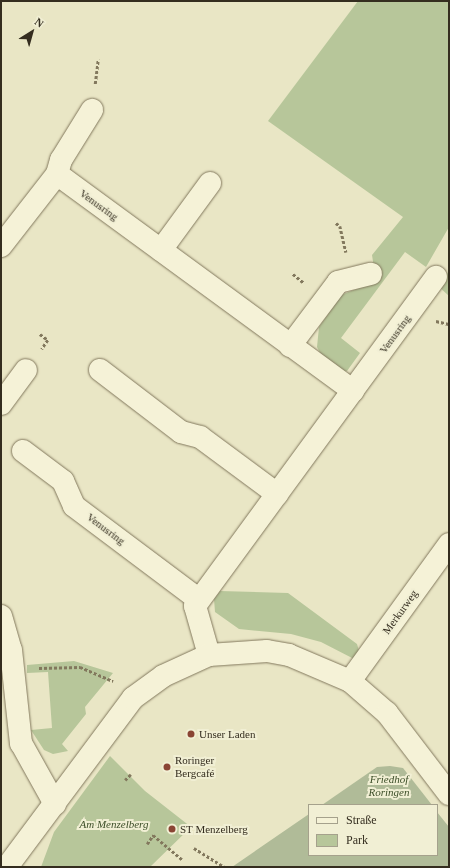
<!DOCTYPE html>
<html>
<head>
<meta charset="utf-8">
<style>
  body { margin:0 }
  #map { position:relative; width:450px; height:868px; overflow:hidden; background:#e9e6c5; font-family:"Times New Roman",serif }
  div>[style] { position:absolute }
  .green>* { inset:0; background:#b7c69a }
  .cemetery>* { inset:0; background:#b0bb98 }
  .path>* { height:2.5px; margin-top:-1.25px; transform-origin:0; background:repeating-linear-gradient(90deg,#82785d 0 3px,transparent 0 5px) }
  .roads { filter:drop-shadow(0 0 1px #82785d) drop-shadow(0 0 1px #82785d) }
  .street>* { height:22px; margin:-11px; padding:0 11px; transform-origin:11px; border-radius:11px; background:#f5f2d7 }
  .dots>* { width:11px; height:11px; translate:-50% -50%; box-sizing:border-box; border:2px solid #f1efd4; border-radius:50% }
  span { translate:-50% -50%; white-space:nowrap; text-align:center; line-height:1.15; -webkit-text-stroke:4px #f1efd4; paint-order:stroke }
  .street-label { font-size:11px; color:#342d1f }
  .poi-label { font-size:11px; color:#342d1f }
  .left { translate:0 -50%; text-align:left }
  .park-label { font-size:11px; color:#3c4e28; font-style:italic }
  .frame { position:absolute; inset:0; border:2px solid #342d1f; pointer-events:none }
  .legend { position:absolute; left:308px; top:804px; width:130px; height:52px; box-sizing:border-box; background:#f1efd4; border:1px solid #a5a18c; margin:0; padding:5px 7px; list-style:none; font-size:12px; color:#342d1f }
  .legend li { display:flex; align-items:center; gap:8px; height:20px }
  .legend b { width:20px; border:1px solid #a5a18c }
  .north { position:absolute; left:12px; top:12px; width:40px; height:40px; -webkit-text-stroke:3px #f1efd4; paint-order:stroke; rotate:37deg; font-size:11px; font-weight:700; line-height:16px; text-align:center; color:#342d1f }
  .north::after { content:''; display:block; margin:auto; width:14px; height:18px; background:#342d1f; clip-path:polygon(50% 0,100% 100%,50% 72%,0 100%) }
</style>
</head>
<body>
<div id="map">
  <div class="green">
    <i style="clip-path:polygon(358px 1px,449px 1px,449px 227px,426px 267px,405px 252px,341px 338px,360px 353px,347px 371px,341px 371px,321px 355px,317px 347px,319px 327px,341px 295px,376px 281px,372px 255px,403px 217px,268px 121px)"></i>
    <i style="clip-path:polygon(449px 271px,449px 296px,438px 286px)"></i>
    <i style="clip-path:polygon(220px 591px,288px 593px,357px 644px,360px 654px,356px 660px,321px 642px,291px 634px,239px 629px,215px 612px,214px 599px)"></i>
    <i style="clip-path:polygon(74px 661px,113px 673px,85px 707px,86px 714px,62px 744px,68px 751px,53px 754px,44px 750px,31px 730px,52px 728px,48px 672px,27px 673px,27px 665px)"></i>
    <i style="clip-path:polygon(110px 756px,145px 791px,191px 827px,150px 867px,41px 867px,54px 832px)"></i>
  </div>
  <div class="cemetery">
    <i style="clip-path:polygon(390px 766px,403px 768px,432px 805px,322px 805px,377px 767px)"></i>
    <i style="clip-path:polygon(437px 812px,449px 827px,449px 867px,232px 867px,309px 814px,309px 855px,437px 855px)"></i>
  </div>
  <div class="path">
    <i style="left:95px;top:84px;width:25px;rotate:-83deg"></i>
    <i style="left:336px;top:223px;width:5px;rotate:37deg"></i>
    <i style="left:340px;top:226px;width:27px;rotate:77deg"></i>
    <i style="left:293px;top:274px;width:14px;rotate:39deg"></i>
    <i style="left:436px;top:321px;width:13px;rotate:13deg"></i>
    <i style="left:40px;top:334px;width:10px;rotate:37deg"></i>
    <i style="left:48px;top:340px;width:11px;rotate:124deg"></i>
    <i style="left:39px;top:668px;width:41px;rotate:-1.4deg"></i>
    <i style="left:80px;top:667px;width:36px;rotate:23deg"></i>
    <i style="left:125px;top:780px;width:8px;rotate:-45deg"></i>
    <i style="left:147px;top:844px;width:11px;rotate:-56deg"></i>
    <i style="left:153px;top:835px;width:38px;rotate:40deg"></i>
    <i style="left:194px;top:848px;width:36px;rotate:32deg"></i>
  </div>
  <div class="roads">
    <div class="street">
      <i style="left:57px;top:174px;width:15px;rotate:-74deg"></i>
      <i style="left:61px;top:160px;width:59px;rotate:-58.2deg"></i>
      <i style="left:1px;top:246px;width:91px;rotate:-52.1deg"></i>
      <i style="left:57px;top:174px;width:367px;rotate:36.2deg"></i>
      <i style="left:161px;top:250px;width:83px;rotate:-53.8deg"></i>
      <i style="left:290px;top:346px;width:80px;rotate:-53.1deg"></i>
      <i style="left:338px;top:282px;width:34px;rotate:-14deg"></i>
      <i style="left:100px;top:370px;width:102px;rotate:37.4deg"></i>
      <i style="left:181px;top:432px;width:20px;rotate:15deg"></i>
      <i style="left:200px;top:437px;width:96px;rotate:36.5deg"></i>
      <i style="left:1px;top:404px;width:42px;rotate:-53.7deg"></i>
      <i style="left:23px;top:451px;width:50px;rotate:36.9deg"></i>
      <i style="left:63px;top:481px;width:27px;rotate:66deg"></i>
      <i style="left:74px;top:506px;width:156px;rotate:36.9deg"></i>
      <i style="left:1px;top:616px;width:35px;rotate:74deg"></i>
      <i style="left:11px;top:650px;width:94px;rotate:83.9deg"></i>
      <i style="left:21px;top:743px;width:70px;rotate:60.9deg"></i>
      <i style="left:209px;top:655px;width:51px;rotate:-105.9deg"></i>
      <i style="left:195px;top:606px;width:408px;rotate:-53.8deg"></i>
      <i style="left:350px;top:681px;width:169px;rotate:-54.1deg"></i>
      <i style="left:7px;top:867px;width:211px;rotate:-53.3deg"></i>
      <i style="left:133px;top:698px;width:37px;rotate:-36deg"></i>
      <i style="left:163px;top:676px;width:51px;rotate:-24.5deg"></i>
      <i style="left:209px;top:655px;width:58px;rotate:-3.9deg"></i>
      <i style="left:267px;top:651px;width:22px;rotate:10deg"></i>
      <i style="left:289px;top:655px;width:66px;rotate:23.1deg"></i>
      <i style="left:350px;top:681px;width:49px;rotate:40.9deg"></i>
      <i style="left:387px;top:713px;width:102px;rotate:52.6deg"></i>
    </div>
  </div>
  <div class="dots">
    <i style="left:191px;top:734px;background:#8a4534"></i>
    <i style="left:167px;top:767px;background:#8a4534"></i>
    <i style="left:172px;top:829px;background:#8a4534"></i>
  </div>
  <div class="street-label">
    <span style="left:99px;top:205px;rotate:36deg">Venusring</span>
    <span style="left:395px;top:334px;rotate:-54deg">Venusring</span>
    <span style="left:106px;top:529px;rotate:37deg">Venusring</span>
    <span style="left:400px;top:612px;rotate:-54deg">Merkurweg</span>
  </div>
  <div class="poi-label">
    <span class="left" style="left:199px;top:734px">Unser Laden</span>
    <span class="left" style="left:175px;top:767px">Roringer<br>Bergcafé</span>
    <span class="left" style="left:180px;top:829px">ST Menzelberg</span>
  </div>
  <div class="park-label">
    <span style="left:389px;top:786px">Friedhof<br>Roringen</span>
    <span style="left:114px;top:824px">Am Menzelberg</span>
  </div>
  <div class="frame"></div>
  <ul class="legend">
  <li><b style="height:5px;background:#f5f2d7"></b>Straße</li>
  <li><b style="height:11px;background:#b7c69a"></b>Park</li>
  </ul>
  <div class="north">N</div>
</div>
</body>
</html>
